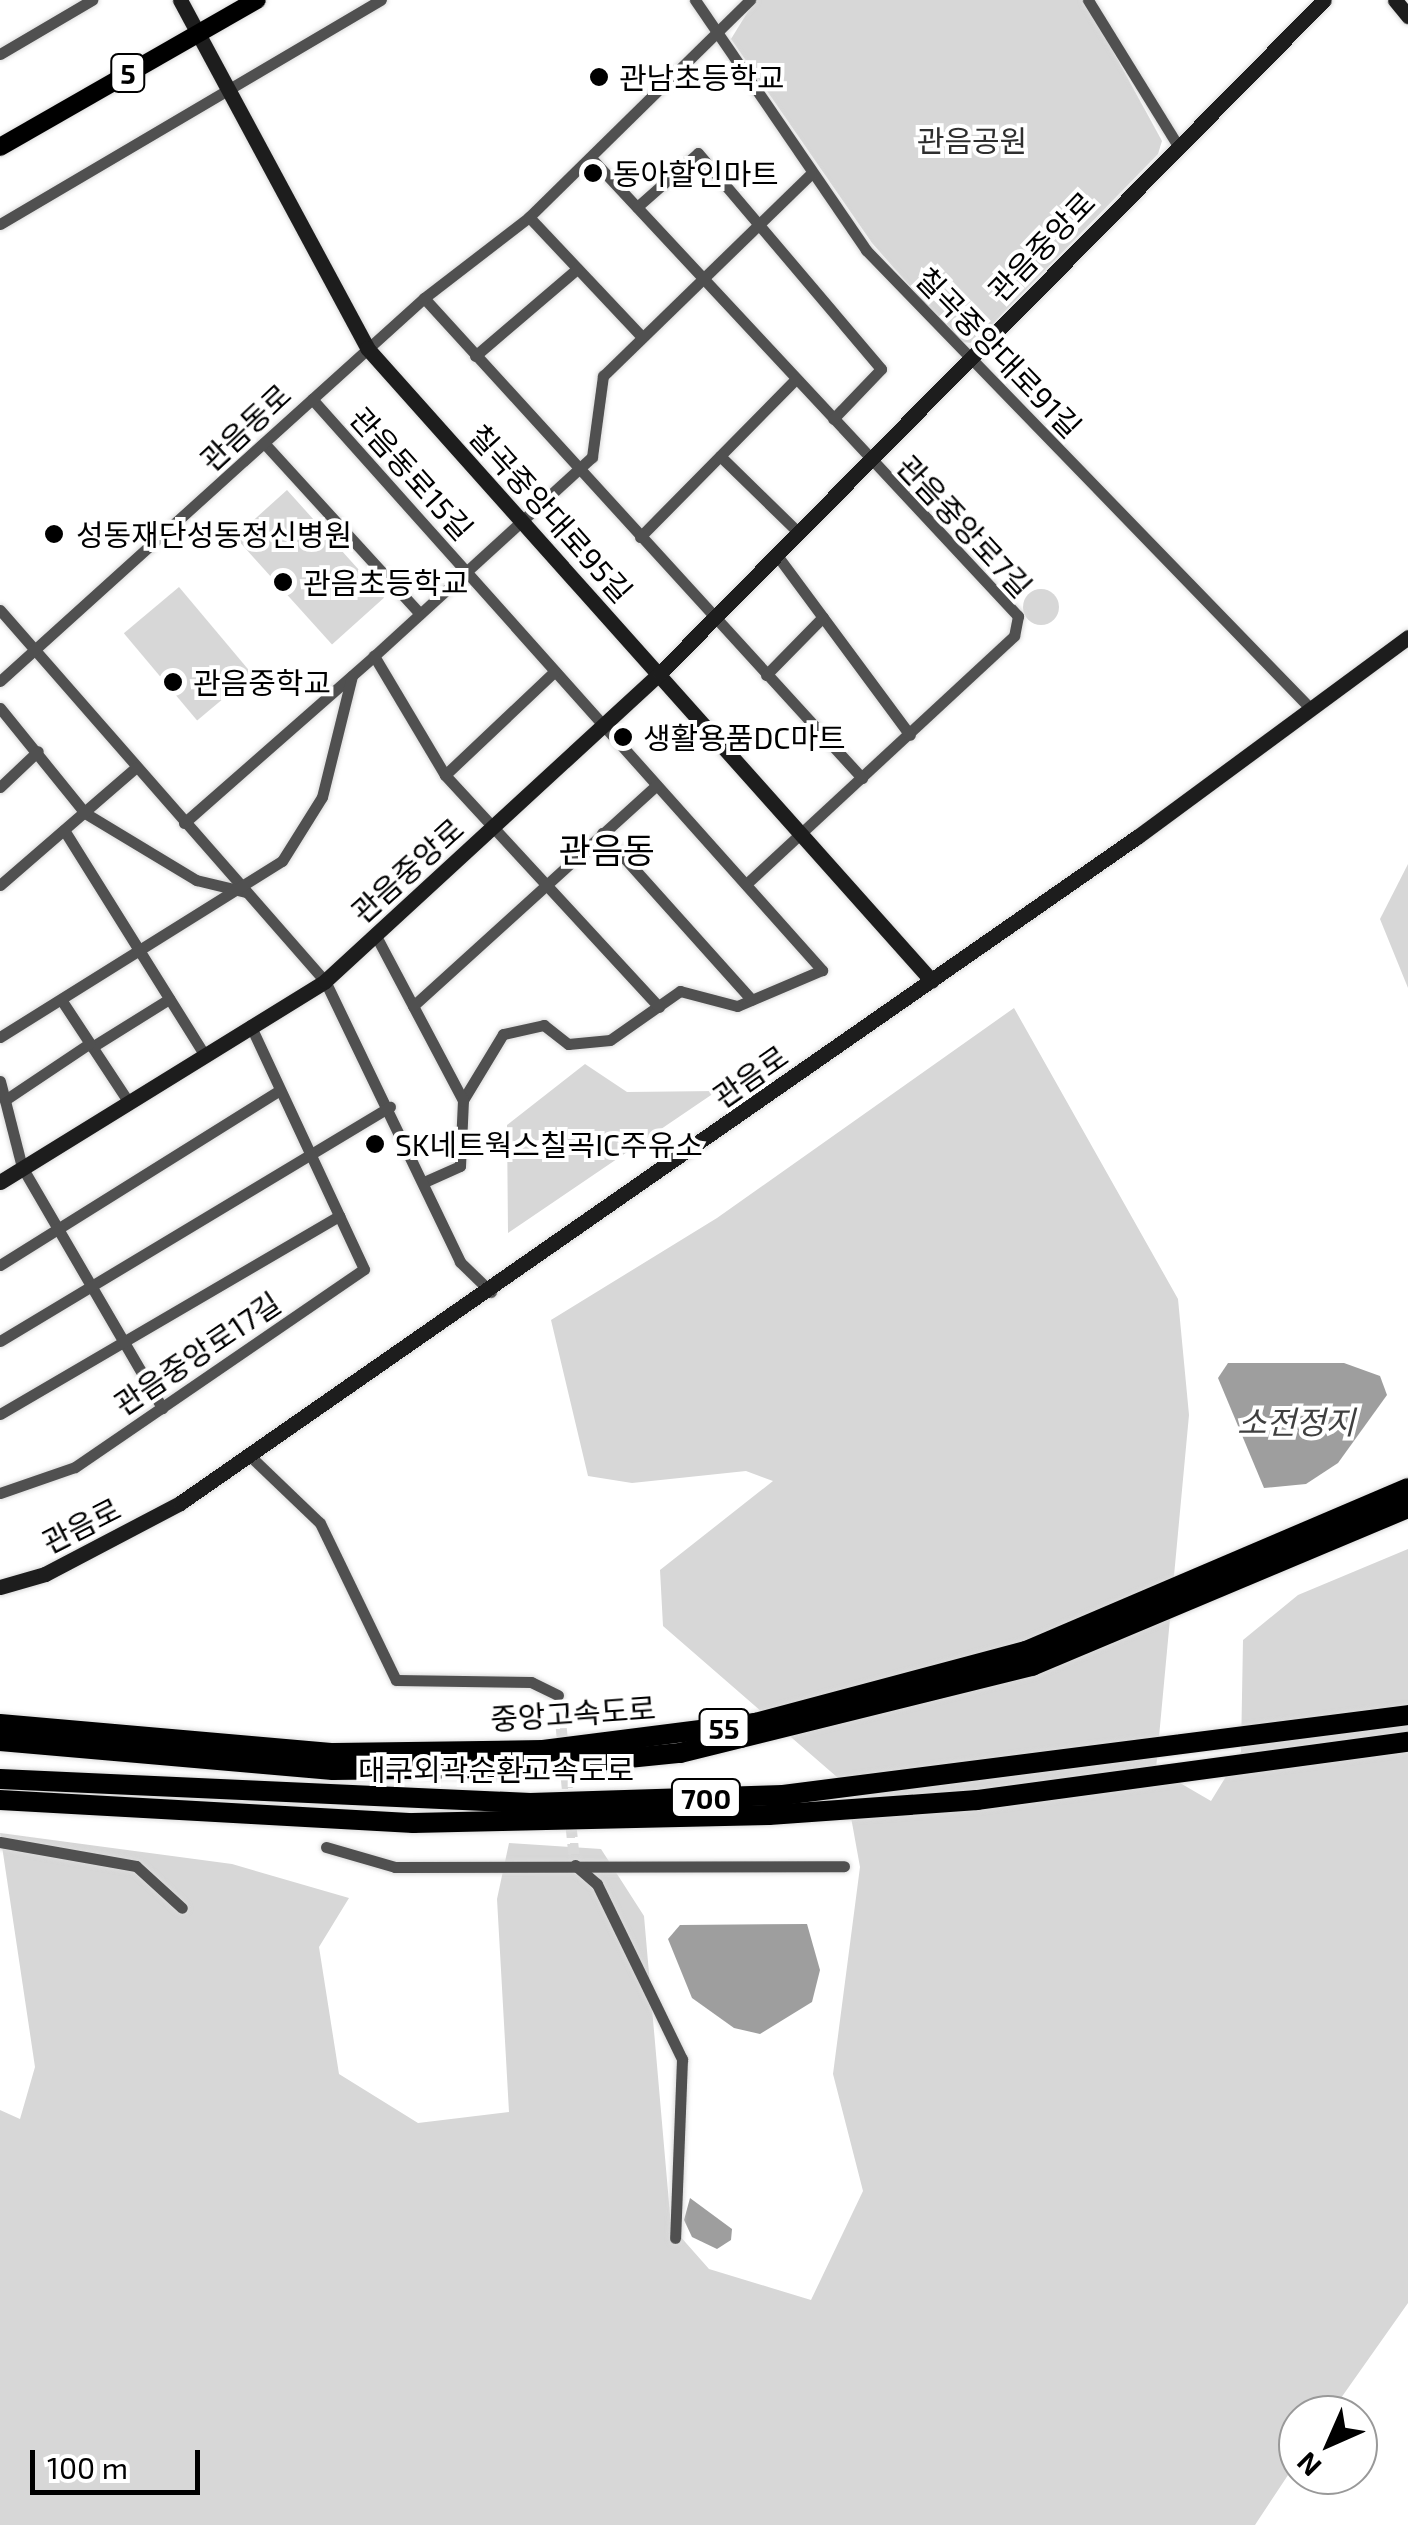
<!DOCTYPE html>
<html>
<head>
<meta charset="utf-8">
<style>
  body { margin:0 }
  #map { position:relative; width:1408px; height:2525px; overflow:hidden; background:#fff; font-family:"Exo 2","Noto Sans KR",sans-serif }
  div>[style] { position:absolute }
  .green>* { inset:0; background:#d7d7d7; transform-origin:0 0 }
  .round { border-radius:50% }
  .water>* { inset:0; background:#9e9e9e }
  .minor-tunnel>* { height:11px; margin-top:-5.5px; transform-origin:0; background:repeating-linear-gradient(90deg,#d9d9d9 0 11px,transparent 0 16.5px) }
  .roads { filter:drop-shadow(0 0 2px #dbdbdb) drop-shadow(0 0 2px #dbdbdb) }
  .minor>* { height:11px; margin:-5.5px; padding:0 5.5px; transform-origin:5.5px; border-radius:5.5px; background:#505050 }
  .secondary>* { height:15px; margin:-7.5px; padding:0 7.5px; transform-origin:7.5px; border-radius:7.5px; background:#1d1d1d }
  .primary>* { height:18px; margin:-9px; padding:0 9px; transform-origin:9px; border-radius:9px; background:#000 }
  .motorway>* { height:20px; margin:-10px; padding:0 10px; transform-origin:10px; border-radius:10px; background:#000 }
  .dots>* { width:28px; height:28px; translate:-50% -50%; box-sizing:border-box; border:5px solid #fff; border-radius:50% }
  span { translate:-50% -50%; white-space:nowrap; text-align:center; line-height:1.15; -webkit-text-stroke:8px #fff; paint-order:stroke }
  .shield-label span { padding:2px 8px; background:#fff; border:2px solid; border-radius:8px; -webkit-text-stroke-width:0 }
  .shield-label { font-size:28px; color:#000; font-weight:700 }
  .poi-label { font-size:30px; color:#000 }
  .left { translate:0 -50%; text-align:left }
  .park-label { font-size:30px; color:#2e2e2e }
  .street-label { font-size:30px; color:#000 }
  .water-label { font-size:32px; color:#3f3f3f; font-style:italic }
  .quarter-label { font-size:35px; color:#000 }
  .north { position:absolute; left:1278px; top:2395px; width:100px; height:100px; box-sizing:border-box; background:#fff; border:2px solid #999; border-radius:50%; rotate:225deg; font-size:28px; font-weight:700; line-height:40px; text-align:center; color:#000 }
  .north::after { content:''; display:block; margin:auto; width:35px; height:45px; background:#000; clip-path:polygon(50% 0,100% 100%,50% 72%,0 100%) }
  .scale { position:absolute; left:30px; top:2450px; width:170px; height:45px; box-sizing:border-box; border:5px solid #000; border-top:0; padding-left:12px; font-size:30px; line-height:35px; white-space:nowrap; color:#000; -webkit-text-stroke:8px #fff; paint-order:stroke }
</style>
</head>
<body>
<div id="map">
  <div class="green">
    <i style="clip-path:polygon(755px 0,1085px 0,1162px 141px,1158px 154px,974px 343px,959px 342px,872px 243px,731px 39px)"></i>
    <i style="left:287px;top:490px;width:145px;height:70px;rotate:48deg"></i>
    <i style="left:179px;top:587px;width:114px;height:72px;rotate:50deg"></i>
    <i class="round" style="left:1023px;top:589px;width:36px;height:36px"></i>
    <i style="clip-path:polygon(1408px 864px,1408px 988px,1380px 919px)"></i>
    <i style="clip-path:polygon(1014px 1008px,1178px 1299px,1189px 1415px,1156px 1769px,1211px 1801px,1241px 1752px,1243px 1640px,1298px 1595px,1408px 1549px,1408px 2303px,1329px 2415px,1298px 2415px,1298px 2460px,1255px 2525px,0 2525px,0 2110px,20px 2119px,35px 2067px,0 1833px,232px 1864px,349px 1898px,319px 1947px,339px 2074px,418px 2123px,509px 2112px,497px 1899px,509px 1843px,601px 1849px,644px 1916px,671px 2226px,709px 2269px,811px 2300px,863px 2191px,833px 2074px,860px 1867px,845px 1784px,663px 1626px,660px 1570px,773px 1481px,746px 1471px,632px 1483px,588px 1476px,551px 1320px,717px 1218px)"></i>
    <i style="clip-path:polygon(585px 1064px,627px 1092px,717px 1091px,508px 1233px,507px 1125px)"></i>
  </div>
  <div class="water">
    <i style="clip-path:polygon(1228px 1363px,1344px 1363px,1380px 1376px,1387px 1395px,1338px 1463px,1306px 1484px,1264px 1488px,1218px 1378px)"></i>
    <i style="clip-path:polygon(807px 1924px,820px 1970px,812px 2002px,760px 2034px,734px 2028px,692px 1998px,668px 1939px,680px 1925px)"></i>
    <i style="clip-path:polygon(690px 2198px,732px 2229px,731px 2240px,717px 2249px,692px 2237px,684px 2220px)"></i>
  </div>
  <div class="minor-tunnel">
    <i style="left:558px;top:1695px;width:171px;rotate:84.3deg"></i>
  </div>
  <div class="roads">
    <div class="minor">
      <i style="left:695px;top:0;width:303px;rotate:55.6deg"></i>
      <i style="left:866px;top:250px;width:635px;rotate:45.89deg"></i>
      <i style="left:1088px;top:0;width:172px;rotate:58.3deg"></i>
      <i style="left:0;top:54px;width:107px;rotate:-30.4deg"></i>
      <i style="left:592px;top:159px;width:625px;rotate:47.01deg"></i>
      <i style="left:1018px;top:616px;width:20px;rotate:101deg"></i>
      <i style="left:1014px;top:636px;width:365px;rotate:137.2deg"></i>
      <i style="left:637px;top:207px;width:81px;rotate:-41.5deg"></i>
      <i style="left:698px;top:153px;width:283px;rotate:49.7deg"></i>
      <i style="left:881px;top:369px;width:69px;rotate:133.8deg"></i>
      <i style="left:529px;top:217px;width:163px;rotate:46.7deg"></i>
      <i style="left:0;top:224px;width:442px;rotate:-30.5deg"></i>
      <i style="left:424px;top:298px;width:650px;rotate:47.62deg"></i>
      <i style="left:475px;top:356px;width:134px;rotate:-40.5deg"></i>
      <i style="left:312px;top:399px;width:766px;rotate:48.23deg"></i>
      <i style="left:822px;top:970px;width:92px;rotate:157deg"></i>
      <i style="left:737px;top:1006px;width:59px;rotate:-165.3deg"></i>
      <i style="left:680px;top:991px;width:85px;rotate:145deg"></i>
      <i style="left:610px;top:1040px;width:42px;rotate:174.6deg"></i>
      <i style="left:568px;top:1044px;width:31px;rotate:-142deg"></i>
      <i style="left:544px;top:1025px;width:42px;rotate:167.6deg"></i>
      <i style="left:503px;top:1034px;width:77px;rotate:121.2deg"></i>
      <i style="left:463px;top:1100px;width:66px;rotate:92.6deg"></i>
      <i style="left:460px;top:1166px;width:39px;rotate:156deg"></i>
      <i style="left:264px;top:443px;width:231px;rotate:47.6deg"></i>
      <i style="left:720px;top:456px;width:109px;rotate:44.3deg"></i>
      <i style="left:640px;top:537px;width:222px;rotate:-45.4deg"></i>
      <i style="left:776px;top:554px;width:225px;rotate:53.5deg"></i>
      <i style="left:0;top:610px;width:493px;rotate:48.8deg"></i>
      <i style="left:325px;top:981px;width:312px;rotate:64.3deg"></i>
      <i style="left:460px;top:1262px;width:43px;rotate:44.1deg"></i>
      <i style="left:766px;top:675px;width:81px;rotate:-45.5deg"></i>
      <i style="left:0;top:681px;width:571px;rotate:-42.09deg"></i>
      <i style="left:424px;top:298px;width:133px;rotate:-37.6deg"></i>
      <i style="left:529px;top:217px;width:310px;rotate:-44.5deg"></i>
      <i style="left:0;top:708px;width:135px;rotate:51deg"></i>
      <i style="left:85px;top:813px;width:130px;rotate:31.1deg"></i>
      <i style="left:196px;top:880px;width:51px;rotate:13.5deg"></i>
      <i style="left:445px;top:775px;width:151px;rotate:-43.4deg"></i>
      <i style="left:0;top:787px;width:52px;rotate:-43.5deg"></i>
      <i style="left:184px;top:823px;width:253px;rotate:-41.3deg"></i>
      <i style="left:64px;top:830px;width:264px;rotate:58deg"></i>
      <i style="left:602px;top:833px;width:224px;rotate:48.1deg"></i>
      <i style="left:0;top:885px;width:179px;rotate:-40.9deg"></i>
      <i style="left:376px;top:936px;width:186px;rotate:62.1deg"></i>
      <i style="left:62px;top:1001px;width:120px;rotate:56.6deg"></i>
      <i style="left:413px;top:1006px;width:328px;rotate:-42.2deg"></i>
      <i style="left:659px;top:1007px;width:316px;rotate:-132.7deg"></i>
      <i style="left:445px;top:775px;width:139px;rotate:-120.8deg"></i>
      <i style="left:374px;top:656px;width:295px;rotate:-42.4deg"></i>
      <i style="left:592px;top:457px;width:82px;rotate:-82.3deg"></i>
      <i style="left:603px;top:376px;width:290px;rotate:-44.2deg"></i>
      <i style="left:0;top:1037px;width:332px;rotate:-32deg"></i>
      <i style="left:282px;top:861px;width:75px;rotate:-58deg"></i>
      <i style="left:322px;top:797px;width:125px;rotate:-76.1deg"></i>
      <i style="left:92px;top:1047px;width:91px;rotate:-31.9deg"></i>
      <i style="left:0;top:1081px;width:89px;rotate:75.7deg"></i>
      <i style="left:22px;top:1167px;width:279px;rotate:59.8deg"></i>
      <i style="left:5px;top:1100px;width:102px;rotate:-33.8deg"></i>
      <i style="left:0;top:1265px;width:328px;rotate:-32deg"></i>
      <i style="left:0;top:1341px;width:455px;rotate:-31deg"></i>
      <i style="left:0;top:1414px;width:393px;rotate:-30.3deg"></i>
      <i style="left:249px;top:1455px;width:98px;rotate:43.8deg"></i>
      <i style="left:320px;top:1523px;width:174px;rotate:64.2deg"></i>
      <i style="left:396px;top:1680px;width:135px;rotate:0.8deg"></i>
      <i style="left:531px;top:1682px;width:30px;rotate:26deg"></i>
      <i style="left:0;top:1493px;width:79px;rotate:-19.1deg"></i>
      <i style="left:75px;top:1467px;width:350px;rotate:-34.4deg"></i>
      <i style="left:364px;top:1269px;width:269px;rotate:-115deg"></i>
      <i style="left:0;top:1842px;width:138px;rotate:10deg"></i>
      <i style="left:136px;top:1866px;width:62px;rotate:42.4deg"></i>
      <i style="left:326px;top:1847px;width:72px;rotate:16.2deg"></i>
      <i style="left:395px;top:1867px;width:449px;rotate:-0.1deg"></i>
      <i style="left:575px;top:1865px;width:29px;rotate:41deg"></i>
      <i style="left:597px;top:1884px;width:195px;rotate:64.1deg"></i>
      <i style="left:682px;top:2059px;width:179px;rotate:92.2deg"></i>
    </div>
    <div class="secondary">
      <i style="left:180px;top:0;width:395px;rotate:61.7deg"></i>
      <i style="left:367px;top:348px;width:848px;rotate:48.25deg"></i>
      <i style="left:1395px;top:0;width:21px;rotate:51deg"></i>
      <i style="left:0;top:1182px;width:382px;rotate:-31.7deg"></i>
      <i style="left:325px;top:981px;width:455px;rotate:-42.6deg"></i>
      <i style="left:660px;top:673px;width:945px;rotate:-45.39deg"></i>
      <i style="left:0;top:1587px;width:47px;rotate:-16.1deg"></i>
      <i style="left:45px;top:1574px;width:153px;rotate:-27.7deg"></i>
      <i style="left:180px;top:1503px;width:1166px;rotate:-34.84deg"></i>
      <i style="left:1137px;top:837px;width:337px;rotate:-36.4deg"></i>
    </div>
    <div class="primary">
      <i style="left:0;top:147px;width:296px;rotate:-29.8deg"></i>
    </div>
    <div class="motorway">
      <i style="left:0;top:1724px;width:335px;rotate:5deg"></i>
      <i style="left:334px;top:1753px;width:209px;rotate:-0.8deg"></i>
      <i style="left:543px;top:1750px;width:214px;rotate:-7.3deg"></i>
      <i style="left:755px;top:1723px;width:280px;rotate:-14.9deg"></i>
      <i style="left:1026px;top:1651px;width:415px;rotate:-23.1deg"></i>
      <i style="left:0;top:1741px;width:334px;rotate:5deg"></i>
      <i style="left:333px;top:1770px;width:206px;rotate:-0.8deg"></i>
      <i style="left:539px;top:1767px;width:142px;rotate:-5.7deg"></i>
      <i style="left:680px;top:1753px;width:363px;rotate:-13.9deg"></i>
      <i style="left:1032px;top:1666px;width:408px;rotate:-22.8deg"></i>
      <i style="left:0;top:1779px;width:531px;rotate:2.59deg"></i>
      <i style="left:530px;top:1803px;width:253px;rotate:-1.8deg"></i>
      <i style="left:783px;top:1795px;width:630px;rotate:-7.29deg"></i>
      <i style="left:0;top:1800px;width:414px;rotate:3.2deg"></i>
      <i style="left:413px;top:1823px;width:356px;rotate:-1.3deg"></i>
      <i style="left:769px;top:1815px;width:209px;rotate:-4.1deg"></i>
      <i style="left:977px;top:1800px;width:435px;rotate:-7.7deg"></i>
    </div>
  </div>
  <div class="dots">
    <i style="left:599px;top:77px;background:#000"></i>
    <i style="left:593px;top:173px;background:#000"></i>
    <i style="left:54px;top:534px;background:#000"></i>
    <i style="left:283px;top:582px;background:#000"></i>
    <i style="left:173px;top:682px;background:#000"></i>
    <i style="left:623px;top:737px;background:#000"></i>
    <i style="left:375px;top:1144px;background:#000"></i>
  </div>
  <div class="shield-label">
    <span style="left:128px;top:73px">5</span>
    <span style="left:724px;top:1728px">55</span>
    <span style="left:706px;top:1798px">700</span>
  </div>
  <div class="poi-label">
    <span class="left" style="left:619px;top:77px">관남초등학교</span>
    <span class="left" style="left:613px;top:173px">동아할인마트</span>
    <span class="left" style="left:76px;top:534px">성동재단성동정신병원</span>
    <span class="left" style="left:303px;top:582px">관음초등학교</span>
    <span class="left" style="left:193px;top:682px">관음중학교</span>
    <span class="left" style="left:643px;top:737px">생활용품DC마트</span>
    <span class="left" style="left:395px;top:1144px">SK네트웍스칠곡IC주유소</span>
  </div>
  <div class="park-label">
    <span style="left:972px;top:140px">관음공원</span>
  </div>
  <div class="street-label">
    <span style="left:1041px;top:246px;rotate:-46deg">관음중앙로</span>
    <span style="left:999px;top:352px;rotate:46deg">칠곡중앙대로91길</span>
    <span style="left:245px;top:427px;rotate:-43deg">관음동로</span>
    <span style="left:412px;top:473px;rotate:48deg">관음동로15길</span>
    <span style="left:551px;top:513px;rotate:48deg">칠곡중앙대로95길</span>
    <span style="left:965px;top:526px;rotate:47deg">관음중앙로7길</span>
    <span style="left:407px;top:870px;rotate:-42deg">관음중앙로</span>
    <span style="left:750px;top:1076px;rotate:-35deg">관음로</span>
    <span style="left:197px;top:1353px;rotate:-34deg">관음중앙로17길</span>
    <span style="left:81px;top:1525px;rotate:-27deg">관음로</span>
    <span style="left:573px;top:1713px;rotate:-4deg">중앙고속도로</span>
    <span style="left:496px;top:1769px">대구외곽순환고속도로</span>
  </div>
  <div class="water-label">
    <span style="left:1296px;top:1421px">소전정지</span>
  </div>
  <div class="quarter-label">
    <span style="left:607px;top:849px">관음동</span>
  </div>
  <div class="north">N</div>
  <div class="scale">100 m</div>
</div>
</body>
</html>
